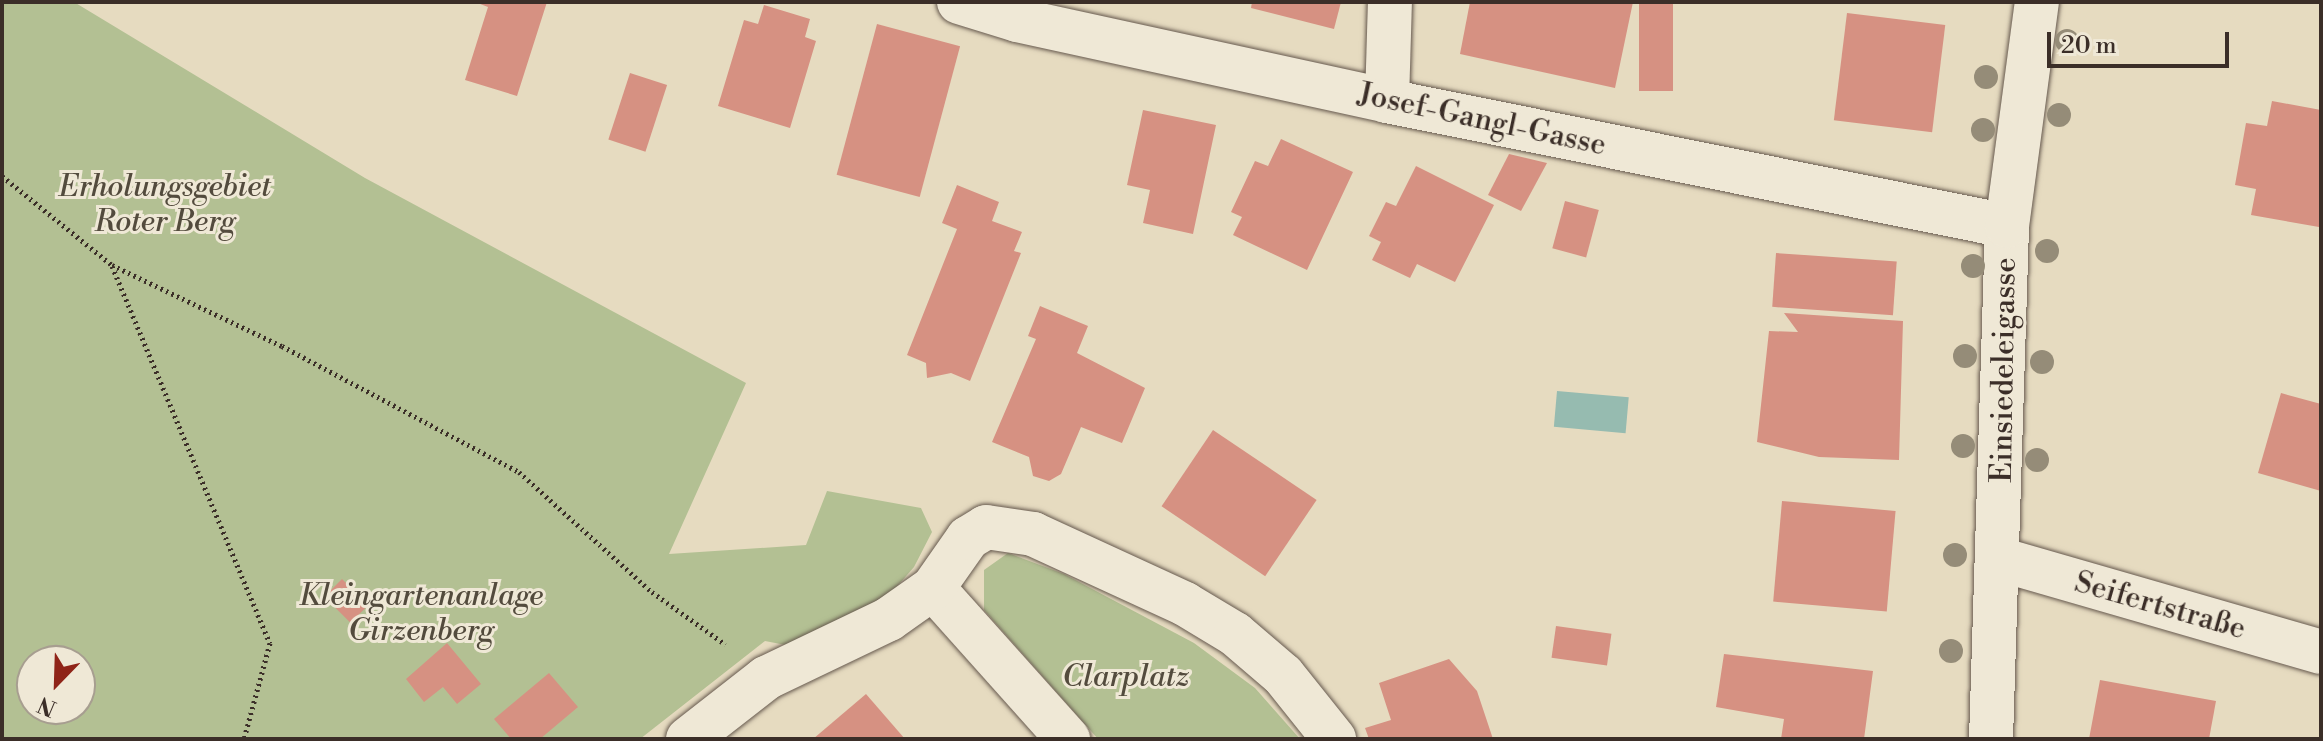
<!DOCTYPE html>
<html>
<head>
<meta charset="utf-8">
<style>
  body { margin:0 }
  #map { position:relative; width:2323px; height:741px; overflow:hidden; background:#e6dbc0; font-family:"Libre Bodoni",serif }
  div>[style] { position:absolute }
  .green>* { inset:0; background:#b3c093 }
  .water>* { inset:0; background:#96bbb0; transform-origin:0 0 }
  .building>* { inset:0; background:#d69182; transform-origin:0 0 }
  .path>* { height:5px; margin-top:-2.5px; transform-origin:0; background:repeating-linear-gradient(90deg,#3b2e28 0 2px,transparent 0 6px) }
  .roads { filter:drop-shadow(0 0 2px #66594e) drop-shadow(0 0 2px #66594e) }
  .minor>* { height:44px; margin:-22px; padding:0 22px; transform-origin:22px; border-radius:22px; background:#efe8d6 }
  .tertiary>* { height:44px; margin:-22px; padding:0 22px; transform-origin:22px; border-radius:22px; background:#efe8d6 }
  .trees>* { width:24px; height:24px; margin:-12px; border-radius:50%; background:#958c78 }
  span { translate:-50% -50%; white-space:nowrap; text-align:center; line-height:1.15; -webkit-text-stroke:6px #efe8d6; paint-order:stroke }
  .street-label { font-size:30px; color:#3b2e28 }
  .park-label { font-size:30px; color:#534b3d; font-style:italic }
  .frame { position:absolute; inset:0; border:4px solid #3b2e28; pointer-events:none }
  .north { position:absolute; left:16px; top:645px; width:80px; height:80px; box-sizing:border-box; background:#efe8d6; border:2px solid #a79e90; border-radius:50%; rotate:203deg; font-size:22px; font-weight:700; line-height:32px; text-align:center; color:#3b2e28 }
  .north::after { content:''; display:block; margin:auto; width:28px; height:36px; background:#8f2418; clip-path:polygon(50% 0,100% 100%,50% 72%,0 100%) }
  .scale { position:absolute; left:2047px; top:32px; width:182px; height:36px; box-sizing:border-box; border:4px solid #3b2e28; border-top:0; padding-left:10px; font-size:24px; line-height:28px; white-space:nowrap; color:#3b2e28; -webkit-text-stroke:6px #efe8d6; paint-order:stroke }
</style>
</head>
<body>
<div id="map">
  <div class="green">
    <i style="clip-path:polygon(evenodd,2px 2px,74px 2px,365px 178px,746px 383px,669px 554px,806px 545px,827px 491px,921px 508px,932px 532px,914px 567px,879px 607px,796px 647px,765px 641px,640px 739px,2px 739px,2px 2px,32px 661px,80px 661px,80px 709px,32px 709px,32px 661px)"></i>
    <i style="clip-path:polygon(1008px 553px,1064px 574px,1194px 643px,1255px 688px,1300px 739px,1098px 739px,984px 610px,984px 570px)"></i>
  </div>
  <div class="water">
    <i style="left:1557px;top:391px;width:72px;height:36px;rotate:5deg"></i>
  </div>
  <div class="building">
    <i style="clip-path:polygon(475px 2px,547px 2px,517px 96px,465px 80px,488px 7px)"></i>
    <i style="clip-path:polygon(1252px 2px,1341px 2px,1334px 29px,1251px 8px)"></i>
    <i style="clip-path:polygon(1470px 2px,1633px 2px,1615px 88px,1460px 54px)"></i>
    <i style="left:1639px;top:2px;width:34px;height:89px"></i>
    <i style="clip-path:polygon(764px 5px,810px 19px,805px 37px,816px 41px,790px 128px,718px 106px,744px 20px,758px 24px)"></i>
    <i style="left:1847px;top:13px;width:99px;height:108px;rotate:7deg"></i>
    <i style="left:877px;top:24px;width:86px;height:156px;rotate:15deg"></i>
    <i style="left:630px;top:73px;width:39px;height:70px;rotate:18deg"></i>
    <i style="clip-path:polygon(2272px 101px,2321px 110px,2319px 227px,2251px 215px,2256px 189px,2235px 185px,2246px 123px,2267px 126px)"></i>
    <i style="clip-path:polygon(1143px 110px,1216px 125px,1193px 234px,1143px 223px,1150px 190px,1127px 185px)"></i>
    <i style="clip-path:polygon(1281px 139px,1353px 172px,1307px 270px,1233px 235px,1242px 217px,1231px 212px,1255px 161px,1268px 166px)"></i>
    <i style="clip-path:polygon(1509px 154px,1547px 163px,1521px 211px,1488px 195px)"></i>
    <i style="clip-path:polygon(1416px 166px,1494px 205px,1455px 282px,1417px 264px,1410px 278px,1372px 260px,1381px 242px,1369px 236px,1386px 202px,1396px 206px)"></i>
    <i style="clip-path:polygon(957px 185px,999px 202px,992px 221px,1022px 232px,1014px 251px,1021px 253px,970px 381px,951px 373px,927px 378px,926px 363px,907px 355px,957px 229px,942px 223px)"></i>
    <i style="left:1565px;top:201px;width:35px;height:49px;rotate:15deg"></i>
    <i style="left:1776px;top:253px;width:121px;height:54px;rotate:4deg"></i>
    <i style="clip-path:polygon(1040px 306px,1088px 326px,1077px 353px,1145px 388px,1122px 443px,1081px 427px,1061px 474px,1049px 481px,1033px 476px,1029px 457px,992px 442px,1036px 339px,1028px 336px)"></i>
    <i style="clip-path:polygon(1784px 313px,1903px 321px,1899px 460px,1819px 457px,1757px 442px,1769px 331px,1798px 332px)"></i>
    <i style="clip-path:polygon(2281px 393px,2321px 404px,2321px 491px,2258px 473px)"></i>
    <i style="left:1213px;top:430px;width:125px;height:92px;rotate:34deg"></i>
    <i style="left:1782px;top:501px;width:114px;height:101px;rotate:5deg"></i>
    <i style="left:342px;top:579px;width:37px;height:25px;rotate:45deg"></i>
    <i style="left:1556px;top:626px;width:56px;height:32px;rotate:8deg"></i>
    <i style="clip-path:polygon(447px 643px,481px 684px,457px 704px,443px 687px,424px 702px,406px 679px)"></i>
    <i style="clip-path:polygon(1724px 654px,1873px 671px,1864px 739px,1781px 739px,1784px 719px,1716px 707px)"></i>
    <i style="clip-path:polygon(1449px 659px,1477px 691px,1493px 739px,1369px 739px,1365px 728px,1391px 720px,1379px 683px)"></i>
    <i style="clip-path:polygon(549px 673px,578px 707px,540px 739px,511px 739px,494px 719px)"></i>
    <i style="clip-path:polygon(2100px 680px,2216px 701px,2209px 739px,2089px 739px)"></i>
    <i style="clip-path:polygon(866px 694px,905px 739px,813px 739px)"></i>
  </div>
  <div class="path">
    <i style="left:2px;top:176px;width:141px;rotate:39deg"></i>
    <i style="left:112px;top:265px;width:188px;rotate:25.5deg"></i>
    <i style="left:282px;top:346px;width:268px;rotate:28deg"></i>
    <i style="left:519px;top:472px;width:179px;rotate:42.1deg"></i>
    <i style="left:652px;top:592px;width:90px;rotate:35.5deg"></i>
    <i style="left:112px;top:266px;width:409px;rotate:67.3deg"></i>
    <i style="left:270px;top:643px;width:99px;rotate:105.2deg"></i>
  </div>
  <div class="roads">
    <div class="minor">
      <i style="left:959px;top:2px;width:61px;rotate:17.2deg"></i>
      <i style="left:1017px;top:20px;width:379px;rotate:12.3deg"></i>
      <i style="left:1387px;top:101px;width:632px;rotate:11.4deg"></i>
      <i style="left:1387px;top:101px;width:99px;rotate:-88.3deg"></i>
      <i style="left:1999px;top:559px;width:335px;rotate:16.1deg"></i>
      <i style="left:933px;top:588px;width:203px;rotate:48.2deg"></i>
      <i style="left:688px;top:739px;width:99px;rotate:-38deg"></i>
      <i style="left:766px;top:678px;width:136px;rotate:-25.6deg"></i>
      <i style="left:889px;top:619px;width:54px;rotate:-35.2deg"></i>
      <i style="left:933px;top:588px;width:61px;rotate:-55deg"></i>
      <i style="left:968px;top:538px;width:21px;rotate:-31deg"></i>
      <i style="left:986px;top:527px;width:48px;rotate:8.5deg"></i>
      <i style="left:1033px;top:534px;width:167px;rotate:24.7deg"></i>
      <i style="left:1185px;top:604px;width:58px;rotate:31deg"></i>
      <i style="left:1235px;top:634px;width:63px;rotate:40.5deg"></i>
      <i style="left:1283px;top:675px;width:82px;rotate:51.4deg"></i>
    </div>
    <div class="tertiary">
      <i style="left:1991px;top:739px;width:513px;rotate:-88.21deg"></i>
      <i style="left:2007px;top:226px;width:226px;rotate:-82.4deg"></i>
    </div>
  </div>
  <div class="trees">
    <i style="left:2067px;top:41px"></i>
    <i style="left:1986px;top:77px"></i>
    <i style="left:2059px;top:115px"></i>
    <i style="left:1983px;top:130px"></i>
    <i style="left:2047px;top:251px"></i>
    <i style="left:1973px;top:266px"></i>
    <i style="left:1965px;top:356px"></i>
    <i style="left:2042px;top:362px"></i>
    <i style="left:1963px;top:446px"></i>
    <i style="left:2037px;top:460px"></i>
    <i style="left:1955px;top:555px"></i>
    <i style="left:1951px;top:651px"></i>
  </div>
  <div class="street-label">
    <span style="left:1482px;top:120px;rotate:12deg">Josef-Gangl-Gasse</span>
    <span style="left:2004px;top:370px;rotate:-89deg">Einsiedeleigasse</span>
    <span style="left:2160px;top:606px;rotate:16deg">Seifertstraße</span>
  </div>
  <div class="park-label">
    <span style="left:165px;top:204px">Erholungsgebiet<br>Roter Berg</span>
    <span style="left:421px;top:613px">Kleingartenanlage<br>Girzenberg</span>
    <span style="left:1126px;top:677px">Clarplatz</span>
  </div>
  <div class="frame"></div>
  <div class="north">N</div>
  <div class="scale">20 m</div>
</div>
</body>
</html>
